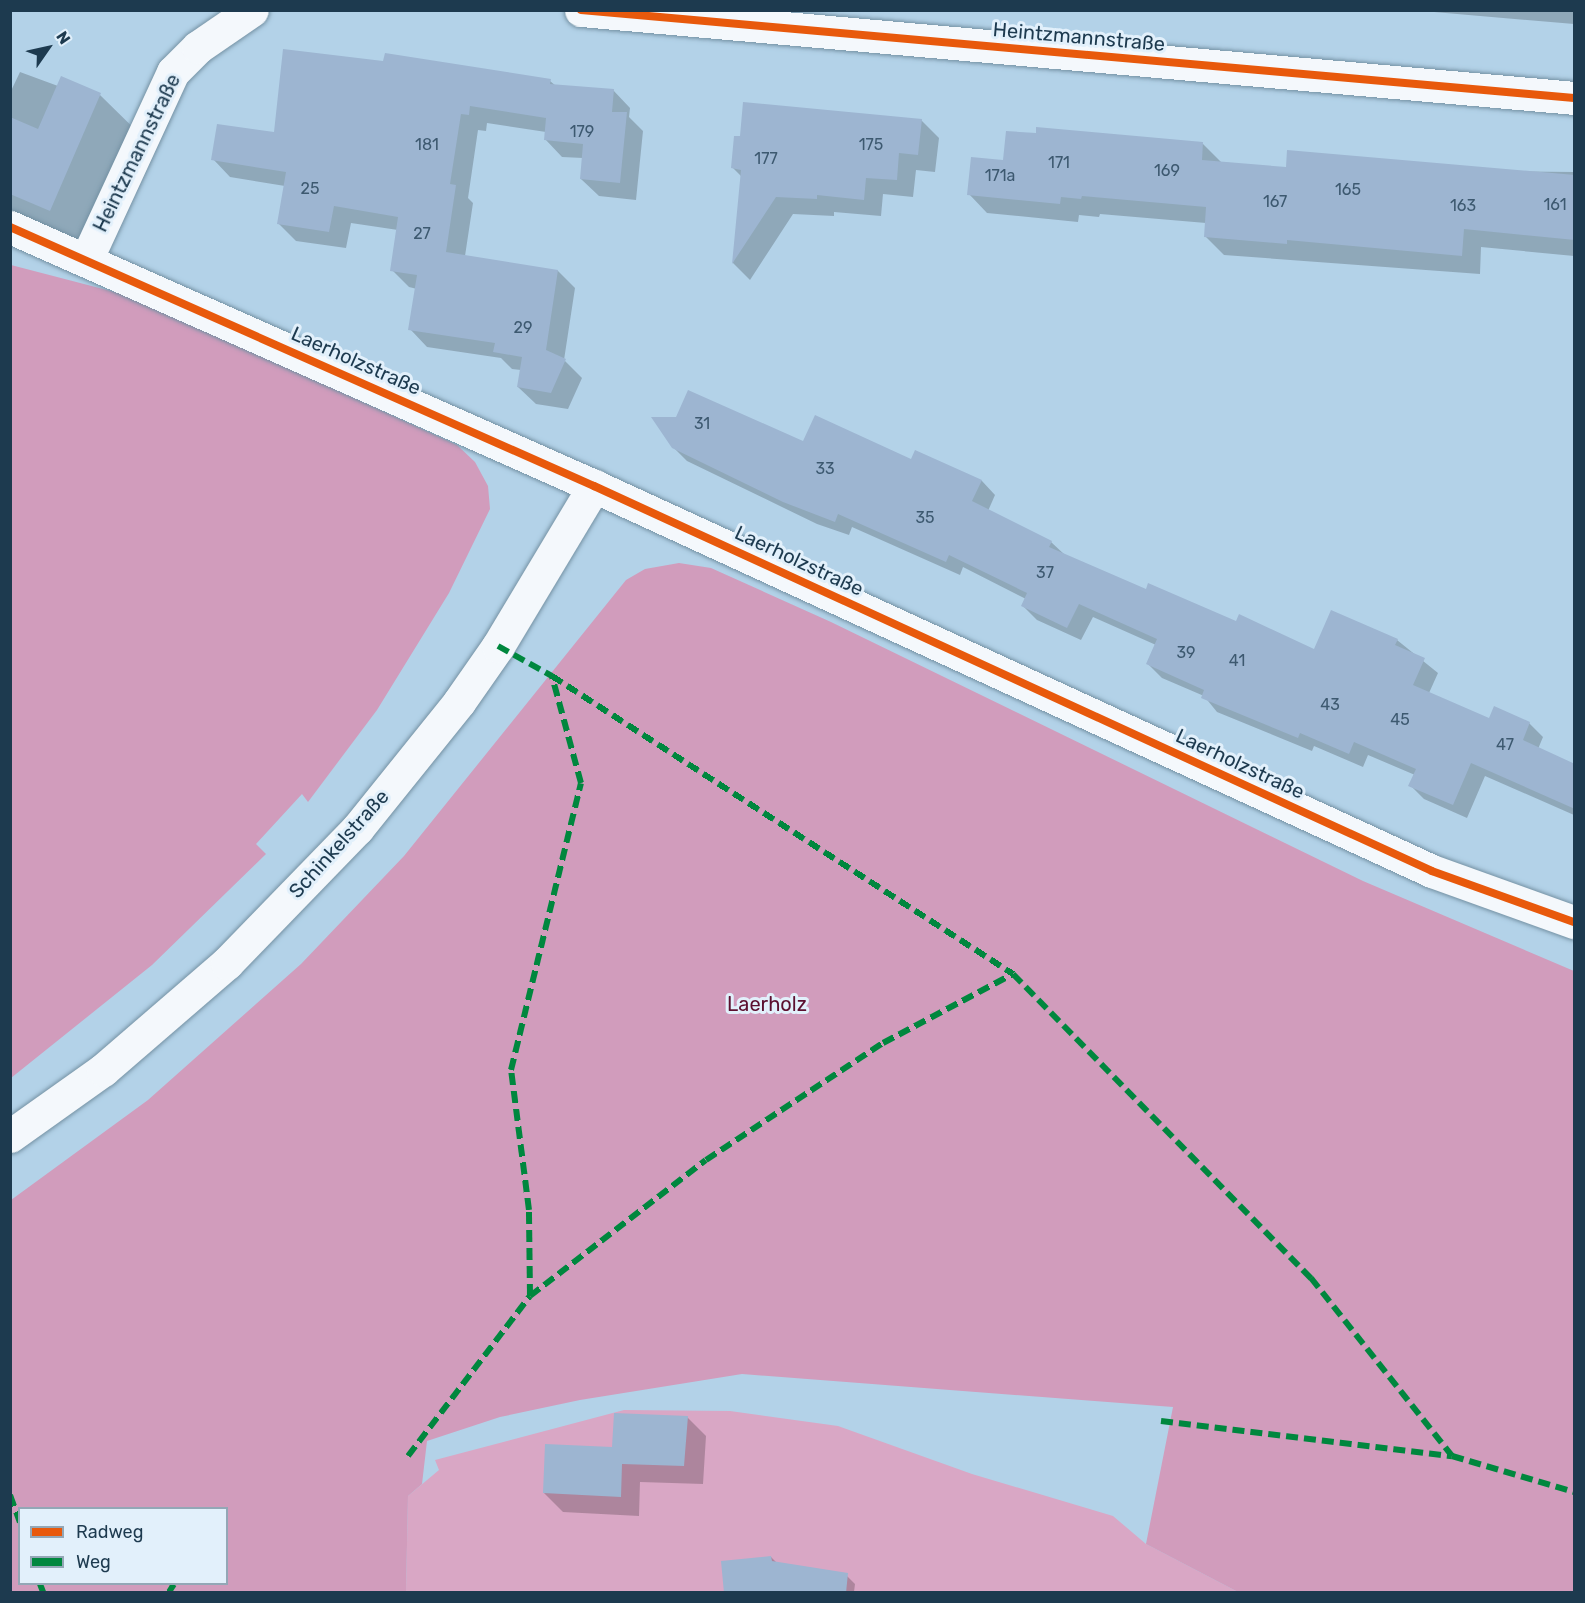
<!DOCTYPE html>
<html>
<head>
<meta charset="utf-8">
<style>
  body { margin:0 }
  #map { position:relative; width:1585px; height:1603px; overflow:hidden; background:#b3d2e8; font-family:Rubik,sans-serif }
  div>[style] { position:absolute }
  .green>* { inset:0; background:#d9a7c5 }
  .forest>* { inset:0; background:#d19cbc }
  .shadow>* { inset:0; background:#0003 }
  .building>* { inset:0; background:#9db5d1 }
  .roads { filter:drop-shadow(0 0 2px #7491a3) drop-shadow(0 0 2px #7491a3) }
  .minor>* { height:33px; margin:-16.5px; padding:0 16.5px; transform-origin:16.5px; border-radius:16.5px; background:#f4f8fc }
  .quiet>* { height:6px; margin-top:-3px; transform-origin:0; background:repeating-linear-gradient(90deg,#00873e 0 12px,transparent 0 18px) }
  .cycleway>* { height:8px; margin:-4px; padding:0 4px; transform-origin:4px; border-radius:4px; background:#e8590c }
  span { translate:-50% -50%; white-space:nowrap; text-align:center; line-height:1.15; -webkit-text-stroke:6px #e2f0fb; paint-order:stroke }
  .number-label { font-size:16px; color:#3d5970 }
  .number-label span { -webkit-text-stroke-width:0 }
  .street-label { font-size:20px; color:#1d3a4f }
  .park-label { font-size:20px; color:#5c0f2f }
  .frame { position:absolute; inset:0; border:12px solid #1d3a4f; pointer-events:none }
  .legend { position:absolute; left:18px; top:1507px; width:210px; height:78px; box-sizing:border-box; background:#e2f0fb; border:2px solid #93a7b6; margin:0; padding:8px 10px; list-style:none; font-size:18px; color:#1d3a4f }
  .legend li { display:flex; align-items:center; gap:12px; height:30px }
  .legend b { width:30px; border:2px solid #93a7b6 }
  .north { position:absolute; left:18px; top:18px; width:60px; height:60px; -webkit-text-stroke:4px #e2f0fb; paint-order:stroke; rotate:56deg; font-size:16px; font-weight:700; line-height:24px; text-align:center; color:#1d3a4f }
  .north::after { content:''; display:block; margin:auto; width:21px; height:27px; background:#1d3a4f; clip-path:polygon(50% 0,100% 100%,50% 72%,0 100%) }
</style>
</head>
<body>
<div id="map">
  <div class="green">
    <i style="clip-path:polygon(624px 1410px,730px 1411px,838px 1426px,972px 1474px,1113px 1516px,1146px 1544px,1238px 1592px,406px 1592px,408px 1496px,439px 1470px,435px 1460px)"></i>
  </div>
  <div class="forest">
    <i style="clip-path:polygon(11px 265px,130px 296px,457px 445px,475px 462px,488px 486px,490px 509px,449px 593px,377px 710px,308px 802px,302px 794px,256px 844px,266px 854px,152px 965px,11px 1078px)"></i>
    <i style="clip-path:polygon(evenodd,679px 563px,711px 568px,831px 622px,1363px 881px,1574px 971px,1574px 1592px,1238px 1592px,1146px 1544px,1173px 1407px,742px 1374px,580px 1400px,500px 1417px,427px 1441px,422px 1484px,408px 1496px,406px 1592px,11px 1592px,11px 1200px,148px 1100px,301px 964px,404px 856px,626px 580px,645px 569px,679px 563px,20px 1508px,226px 1508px,226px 1584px,20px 1584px,20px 1508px)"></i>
  </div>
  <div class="shadow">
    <i style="clip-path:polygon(1411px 10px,1574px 10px,1574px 24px)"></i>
    <i style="clip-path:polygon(20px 72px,58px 86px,61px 78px,100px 95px,151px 145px,101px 260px,10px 212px,10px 93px)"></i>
    <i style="clip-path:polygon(550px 81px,556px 86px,613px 90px,630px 108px,629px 117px,643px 131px,636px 200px,599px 196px,581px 179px,583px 158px,562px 157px,545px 139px,546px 132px,487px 123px,486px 131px,478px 130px,468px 198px,473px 203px,465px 256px,558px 271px,575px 288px,564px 360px,582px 378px,568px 409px,536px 404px,518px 387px,521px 370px,512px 369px,501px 358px,427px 347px,410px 329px,417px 289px,409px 287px,392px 270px,398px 230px,351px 223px,346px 248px,296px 241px,279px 224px,285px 186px,230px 177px,213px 159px,276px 134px)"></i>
    <i style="clip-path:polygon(921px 120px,939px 138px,935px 172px,916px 170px,913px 197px,883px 194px,881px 216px,834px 212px,834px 216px,793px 214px,750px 280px,733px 263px,742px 177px,733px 168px)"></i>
    <i style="clip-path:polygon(1203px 144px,1221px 162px,1287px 169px,1574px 172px,1574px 256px,1481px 247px,1480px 274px,1224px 255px,1205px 236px,1206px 223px,1100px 214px,1099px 217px,1079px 215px,1078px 222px,987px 213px,969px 194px,1004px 162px)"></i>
    <i style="clip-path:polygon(804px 443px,911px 461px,915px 452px,982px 481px,995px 495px,988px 511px,1051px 542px,1065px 555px,1146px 591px,1315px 651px,1331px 612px,1397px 640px,1438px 673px,1429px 693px,1489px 720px,1529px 723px,1543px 737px,1538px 749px,1574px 765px,1574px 815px,1485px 776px,1467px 818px,1424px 799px,1410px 785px,1415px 775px,1368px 755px,1363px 767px,1314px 746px,1312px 751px,1217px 712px,1204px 696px,1162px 678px,1148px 664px,1156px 645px,1093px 617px,1081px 640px,1037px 620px,1023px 606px,1026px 599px,963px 567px,960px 575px,852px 527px,849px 535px,817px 524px,687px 461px,673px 447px)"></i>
    <i style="clip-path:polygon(687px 1417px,706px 1436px,703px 1484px,640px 1482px,639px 1516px,563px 1512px,544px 1493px,614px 1449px)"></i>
    <i style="clip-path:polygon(771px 1557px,777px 1563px,845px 1574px,855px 1584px,854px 1592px,726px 1592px)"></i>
  </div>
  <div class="building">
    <i style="clip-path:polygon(283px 49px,383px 61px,385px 53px,551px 79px,550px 84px,614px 89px,612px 112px,627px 112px,620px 183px,580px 179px,583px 144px,544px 140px,546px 118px,470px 106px,469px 115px,461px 114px,450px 184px,456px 185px,446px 252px,558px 270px,546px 350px,566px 359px,551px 393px,517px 387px,522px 357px,493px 352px,495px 343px,408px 330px,417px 275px,390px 271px,398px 217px,334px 206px,329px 232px,277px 224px,286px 172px,211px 160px,217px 124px,274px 132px)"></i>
    <i style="clip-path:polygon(61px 76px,101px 93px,50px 211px,10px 194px,10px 117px,38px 129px)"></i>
    <i style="clip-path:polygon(743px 102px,922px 119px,918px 155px,899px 153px,897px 180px,866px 178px,864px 200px,817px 195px,817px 199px,776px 197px,732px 264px,741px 170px,731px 168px,734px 136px,740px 136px)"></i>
    <i style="clip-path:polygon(1036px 127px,1203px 142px,1202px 160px,1286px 167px,1287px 150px,1575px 175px,1575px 240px,1464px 229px,1462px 256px,1287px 240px,1287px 244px,1204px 237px,1206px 207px,1082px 196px,1081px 199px,1061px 197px,1060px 204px,967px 195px,971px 157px,1003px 160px,1006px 131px,1036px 133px)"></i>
    <i style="clip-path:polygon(688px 390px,803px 441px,815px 415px,911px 459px,915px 450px,982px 480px,972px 501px,1052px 541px,1049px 547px,1146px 589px,1148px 583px,1236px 621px,1239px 614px,1314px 649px,1331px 610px,1398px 639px,1395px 645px,1425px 658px,1413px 685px,1489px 718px,1494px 706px,1530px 722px,1523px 740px,1575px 764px,1575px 809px,1471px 763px,1453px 805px,1408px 786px,1416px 769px,1354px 742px,1349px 754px,1300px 733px,1298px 738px,1201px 698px,1204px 690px,1146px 664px,1157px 639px,1079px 604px,1067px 628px,1021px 606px,1027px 593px,949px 555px,946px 562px,838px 514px,835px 522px,783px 502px,672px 448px,651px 417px,676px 417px)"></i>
    <i style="clip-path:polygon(614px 1413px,688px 1416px,684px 1466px,622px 1464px,621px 1497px,543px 1493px,545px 1444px,612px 1447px)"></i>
    <i style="clip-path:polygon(771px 1556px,772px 1561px,848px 1573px,846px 1593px,724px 1593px,721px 1561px)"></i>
  </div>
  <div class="roads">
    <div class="minor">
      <i style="left:581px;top:10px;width:997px;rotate:5.06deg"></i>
      <i style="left:10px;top:227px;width:639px;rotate:23.92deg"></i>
      <i style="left:594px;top:486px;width:922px;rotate:24.68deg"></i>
      <i style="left:1432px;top:871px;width:151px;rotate:19.8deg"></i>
      <i style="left:87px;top:258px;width:205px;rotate:-65.2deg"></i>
      <i style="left:173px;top:72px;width:35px;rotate:-45deg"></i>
      <i style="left:198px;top:47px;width:65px;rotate:-34.4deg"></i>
      <i style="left:10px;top:1136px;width:114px;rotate:-35.4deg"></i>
      <i style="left:103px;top:1070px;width:164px;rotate:-40.8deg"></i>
      <i style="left:227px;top:963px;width:187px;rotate:-45.9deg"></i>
      <i style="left:357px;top:829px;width:163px;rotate:-51.2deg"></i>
      <i style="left:459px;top:702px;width:68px;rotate:-55.1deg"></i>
      <i style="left:498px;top:646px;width:187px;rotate:-59deg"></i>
    </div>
  </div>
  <div class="quiet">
    <i style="left:498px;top:646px;width:62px;rotate:29.1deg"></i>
    <i style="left:552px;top:676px;width:549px;rotate:32.88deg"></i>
    <i style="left:1013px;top:974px;width:426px;rotate:45.6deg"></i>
    <i style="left:1311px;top:1278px;width:227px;rotate:51.6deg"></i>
    <i style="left:530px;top:1296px;width:222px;rotate:-37.7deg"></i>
    <i style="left:706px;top:1160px;width:212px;rotate:-33.5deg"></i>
    <i style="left:883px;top:1043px;width:147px;rotate:-28deg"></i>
    <i style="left:1161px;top:1421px;width:293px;rotate:6.9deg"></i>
    <i style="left:1452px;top:1456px;width:127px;rotate:16.4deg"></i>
    <i style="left:408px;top:1456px;width:201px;rotate:-52.7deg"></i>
    <i style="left:530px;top:1296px;width:86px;rotate:-90.7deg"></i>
    <i style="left:529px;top:1210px;width:141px;rotate:-97.3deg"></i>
    <i style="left:511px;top:1070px;width:295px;rotate:-76.3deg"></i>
    <i style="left:581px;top:783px;width:111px;rotate:-105.2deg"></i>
    <i style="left:10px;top:1495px;width:29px;rotate:70deg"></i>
    <i style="left:40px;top:1584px;width:9px;rotate:69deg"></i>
    <i style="left:169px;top:1592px;width:9px;rotate:-58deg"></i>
  </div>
  <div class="cycleway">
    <i style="left:581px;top:10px;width:997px;rotate:5.06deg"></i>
    <i style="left:10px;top:227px;width:639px;rotate:23.92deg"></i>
    <i style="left:594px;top:486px;width:922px;rotate:24.68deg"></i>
    <i style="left:1432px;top:871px;width:151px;rotate:19.8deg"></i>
  </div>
  <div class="number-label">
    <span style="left:582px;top:132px">179</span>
    <span style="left:427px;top:145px">181</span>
    <span style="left:871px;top:145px">175</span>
    <span style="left:766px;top:159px">177</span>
    <span style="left:1059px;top:163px">171</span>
    <span style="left:1167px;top:171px">169</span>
    <span style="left:1000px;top:176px">171a</span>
    <span style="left:310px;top:189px">25</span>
    <span style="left:1348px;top:190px">165</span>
    <span style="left:1275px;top:202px">167</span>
    <span style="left:1555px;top:205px">161</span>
    <span style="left:1463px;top:206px">163</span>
    <span style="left:422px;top:234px">27</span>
    <span style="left:523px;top:328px">29</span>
    <span style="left:702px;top:424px">31</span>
    <span style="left:825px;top:469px">33</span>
    <span style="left:925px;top:518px">35</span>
    <span style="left:1045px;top:573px">37</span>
    <span style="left:1186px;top:653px">39</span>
    <span style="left:1237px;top:661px">41</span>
    <span style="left:1330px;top:705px">43</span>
    <span style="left:1400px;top:720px">45</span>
    <span style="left:1505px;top:745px">47</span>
  </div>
  <div class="street-label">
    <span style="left:1079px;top:37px;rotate:5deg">Heintzmannstraße</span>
    <span style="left:137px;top:153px;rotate:-64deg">Heintzmannstraße</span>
    <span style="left:356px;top:361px;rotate:24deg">Laerholzstraße</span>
    <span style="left:799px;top:561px;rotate:25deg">Laerholzstraße</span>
    <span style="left:1240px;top:764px;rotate:25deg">Laerholzstraße</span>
    <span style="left:339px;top:844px;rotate:-48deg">Schinkelstraße</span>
  </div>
  <div class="park-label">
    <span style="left:767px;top:1004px">Laerholz</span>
  </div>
  <div class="frame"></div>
  <ul class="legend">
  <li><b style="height:8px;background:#e8590c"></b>Radweg</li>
  <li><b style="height:8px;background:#00873e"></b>Weg</li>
  </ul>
  <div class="north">N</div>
</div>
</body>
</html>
